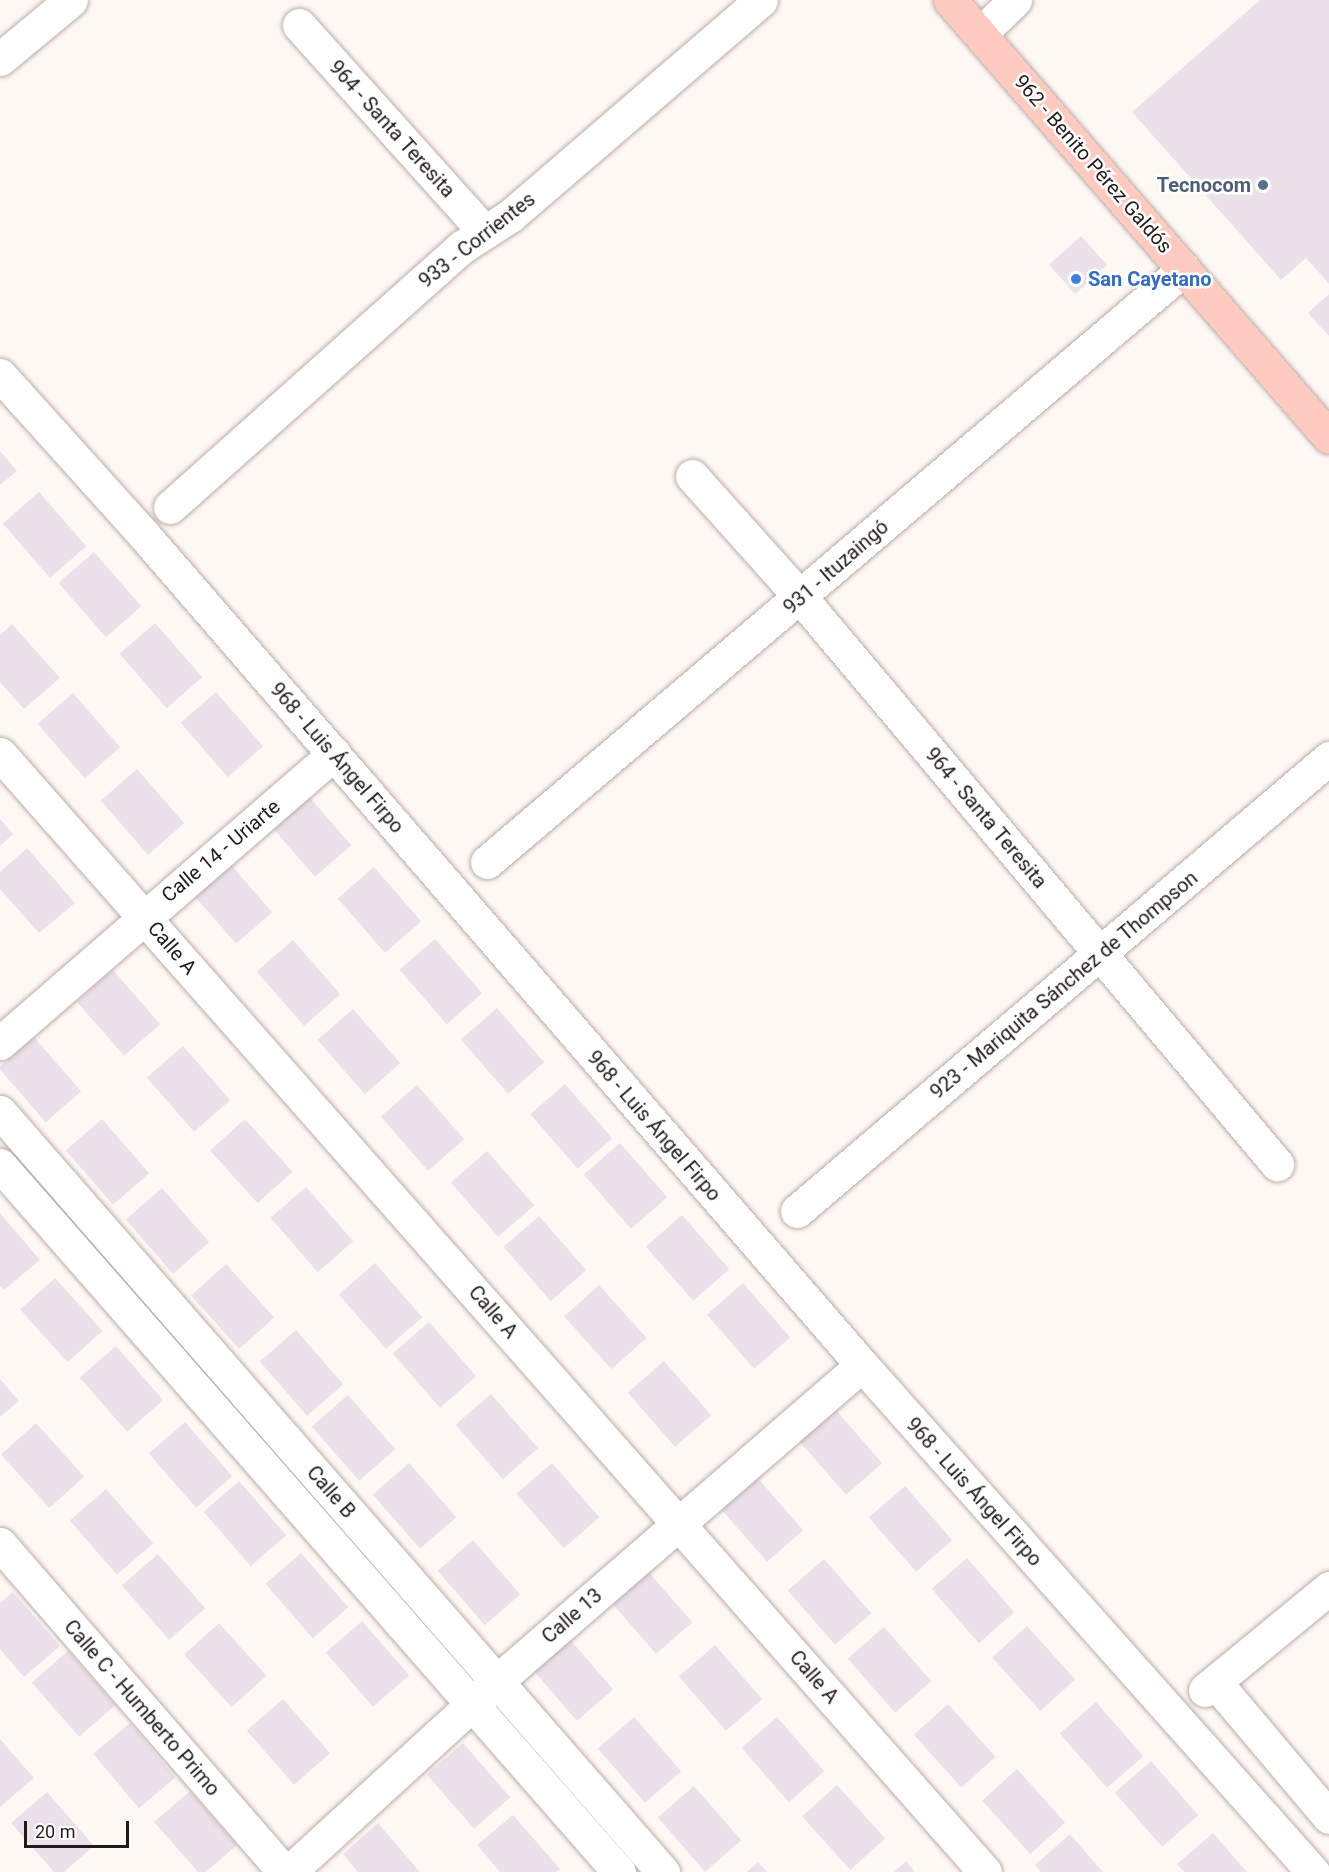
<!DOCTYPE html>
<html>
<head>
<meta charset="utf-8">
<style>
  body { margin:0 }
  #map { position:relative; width:1329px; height:1872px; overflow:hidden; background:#fef8f5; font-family:Roboto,sans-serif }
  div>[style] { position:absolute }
  .building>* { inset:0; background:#ebe1eb; transform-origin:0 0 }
  .roads { filter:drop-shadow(0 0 2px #bbada8) drop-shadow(0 0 2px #bbada8) }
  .minor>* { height:33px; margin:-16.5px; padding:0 16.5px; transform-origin:16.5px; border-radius:16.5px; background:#fff }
  .major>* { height:33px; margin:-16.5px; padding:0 16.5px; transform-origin:16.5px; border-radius:16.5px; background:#ffcbc1 }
  .dots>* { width:16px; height:16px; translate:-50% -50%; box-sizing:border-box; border:3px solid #fff; border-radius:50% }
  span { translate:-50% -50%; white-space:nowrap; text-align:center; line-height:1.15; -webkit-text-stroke:5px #fff; paint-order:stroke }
  .street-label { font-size:20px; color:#201a19 }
  .service-label { font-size:20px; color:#4e5e75; font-weight:700 }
  .right { translate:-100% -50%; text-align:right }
  .shop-label { font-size:20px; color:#366cbe; font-weight:700 }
  .left { translate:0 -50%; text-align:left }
  .scale { position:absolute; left:24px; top:1821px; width:105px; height:27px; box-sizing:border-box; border:3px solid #201a19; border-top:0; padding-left:8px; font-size:18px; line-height:21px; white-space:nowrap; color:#201a19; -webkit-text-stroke:4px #fff; paint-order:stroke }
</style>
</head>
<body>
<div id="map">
  <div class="building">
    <i style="clip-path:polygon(1260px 0,1329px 0,1329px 284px,1306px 258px,1281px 280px,1132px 112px)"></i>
    <i style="left:1081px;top:236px;width:39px;height:43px;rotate:48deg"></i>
    <i style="clip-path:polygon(1329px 294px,1329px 336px,1308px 313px)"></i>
    <i style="clip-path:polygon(0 451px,17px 471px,0 485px)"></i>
    <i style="left:39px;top:492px;width:72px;height:48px;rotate:49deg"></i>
    <i style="left:94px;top:552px;width:72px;height:47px;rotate:49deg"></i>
    <i style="left:155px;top:623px;width:72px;height:47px;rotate:49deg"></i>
    <i style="clip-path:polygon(12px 624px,60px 678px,24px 709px,0 682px,0 635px)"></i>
    <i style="left:216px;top:692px;width:72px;height:47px;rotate:49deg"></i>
    <i style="left:73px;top:693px;width:72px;height:47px;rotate:49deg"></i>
    <i style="left:137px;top:769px;width:72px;height:48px;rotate:49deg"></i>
    <i style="left:304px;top:791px;width:72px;height:48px;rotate:49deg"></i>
    <i style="clip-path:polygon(0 819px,13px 834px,0 846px)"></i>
    <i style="clip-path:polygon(27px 848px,75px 903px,39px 933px,0 889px,0 872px)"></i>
    <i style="left:225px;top:858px;width:72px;height:48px;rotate:49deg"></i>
    <i style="left:374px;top:867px;width:72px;height:48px;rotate:49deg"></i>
    <i style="left:435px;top:939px;width:72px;height:47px;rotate:49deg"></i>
    <i style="left:293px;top:940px;width:72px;height:48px;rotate:49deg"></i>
    <i style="left:113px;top:970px;width:72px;height:48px;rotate:49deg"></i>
    <i style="left:497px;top:1008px;width:72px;height:48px;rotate:49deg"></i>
    <i style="left:353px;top:1009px;width:72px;height:47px;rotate:49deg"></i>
    <i style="left:34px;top:1037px;width:72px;height:47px;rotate:49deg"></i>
    <i style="left:183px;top:1046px;width:72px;height:48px;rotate:49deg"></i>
    <i style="left:565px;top:1084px;width:72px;height:46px;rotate:49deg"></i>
    <i style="left:417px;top:1085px;width:72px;height:48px;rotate:49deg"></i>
    <i style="left:102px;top:1119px;width:72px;height:48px;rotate:49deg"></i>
    <i style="left:245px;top:1119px;width:71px;height:47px;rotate:48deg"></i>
    <i style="left:620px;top:1143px;width:72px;height:48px;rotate:49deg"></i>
    <i style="left:487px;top:1151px;width:72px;height:48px;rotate:49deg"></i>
    <i style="left:306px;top:1187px;width:72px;height:47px;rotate:49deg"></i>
    <i style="left:162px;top:1188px;width:72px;height:48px;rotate:49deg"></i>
    <i style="clip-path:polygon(0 1213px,40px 1260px,4px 1290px,0 1286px)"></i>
    <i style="left:682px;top:1215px;width:72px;height:48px;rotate:49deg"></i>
    <i style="left:539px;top:1216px;width:72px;height:47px;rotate:49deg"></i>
    <i style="left:375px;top:1263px;width:72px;height:48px;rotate:49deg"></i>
    <i style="left:226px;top:1264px;width:72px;height:47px;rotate:48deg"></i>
    <i style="left:55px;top:1278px;width:71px;height:47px;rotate:48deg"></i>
    <i style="left:743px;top:1283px;width:72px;height:48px;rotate:49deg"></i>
    <i style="left:599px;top:1285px;width:71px;height:47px;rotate:48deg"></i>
    <i style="left:429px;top:1322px;width:72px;height:48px;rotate:49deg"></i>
    <i style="left:296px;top:1330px;width:72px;height:48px;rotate:49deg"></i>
    <i style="left:116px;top:1346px;width:72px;height:48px;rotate:49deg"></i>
    <i style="left:664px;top:1361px;width:72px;height:48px;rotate:49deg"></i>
    <i style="clip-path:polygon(0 1379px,19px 1401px,0 1417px)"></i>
    <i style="left:491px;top:1394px;width:72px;height:47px;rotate:49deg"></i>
    <i style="left:348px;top:1395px;width:72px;height:48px;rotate:49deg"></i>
    <i style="left:835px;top:1409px;width:72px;height:48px;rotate:49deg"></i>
    <i style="left:185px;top:1422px;width:72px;height:48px;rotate:49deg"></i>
    <i style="left:36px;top:1423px;width:72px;height:47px;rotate:48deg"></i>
    <i style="left:409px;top:1463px;width:72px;height:48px;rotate:49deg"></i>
    <i style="left:552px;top:1463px;width:72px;height:47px;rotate:49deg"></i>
    <i style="left:756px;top:1476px;width:72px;height:48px;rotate:49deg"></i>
    <i style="left:239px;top:1481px;width:72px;height:47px;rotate:49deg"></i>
    <i style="left:905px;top:1486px;width:72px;height:48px;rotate:49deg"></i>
    <i style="left:106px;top:1489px;width:72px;height:48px;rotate:49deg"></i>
    <i style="left:473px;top:1540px;width:72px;height:47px;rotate:49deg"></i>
    <i style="left:301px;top:1553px;width:72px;height:47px;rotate:49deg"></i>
    <i style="left:158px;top:1554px;width:72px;height:48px;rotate:49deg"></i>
    <i style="left:967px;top:1558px;width:72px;height:47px;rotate:49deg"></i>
    <i style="left:824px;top:1559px;width:72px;height:48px;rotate:49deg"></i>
    <i style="left:645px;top:1568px;width:72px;height:48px;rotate:49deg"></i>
    <i style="clip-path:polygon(13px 1592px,60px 1646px,24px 1677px,0 1649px,0 1603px)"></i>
    <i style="left:362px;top:1621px;width:72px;height:48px;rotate:49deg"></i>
    <i style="left:219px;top:1623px;width:71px;height:47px;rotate:48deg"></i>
    <i style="left:1027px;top:1626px;width:72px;height:47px;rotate:48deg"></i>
    <i style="left:884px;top:1627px;width:72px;height:48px;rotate:49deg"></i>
    <i style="left:566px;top:1635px;width:72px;height:48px;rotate:49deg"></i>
    <i style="left:715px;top:1645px;width:72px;height:48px;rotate:49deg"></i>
    <i style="left:68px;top:1651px;width:72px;height:48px;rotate:49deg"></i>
    <i style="left:283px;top:1699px;width:72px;height:48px;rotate:49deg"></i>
    <i style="left:1096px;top:1702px;width:72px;height:48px;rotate:49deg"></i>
    <i style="left:948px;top:1704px;width:71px;height:46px;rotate:48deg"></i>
    <i style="left:634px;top:1717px;width:72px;height:48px;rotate:49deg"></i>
    <i style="left:777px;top:1717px;width:72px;height:47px;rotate:49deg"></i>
    <i style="left:130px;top:1723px;width:71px;height:48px;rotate:50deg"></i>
    <i style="clip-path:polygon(0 1739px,34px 1778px,0 1807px)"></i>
    <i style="left:463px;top:1743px;width:72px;height:48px;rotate:49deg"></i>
    <i style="left:1151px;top:1761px;width:72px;height:48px;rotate:49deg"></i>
    <i style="left:1017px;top:1769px;width:72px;height:47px;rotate:48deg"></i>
    <i style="left:837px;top:1785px;width:72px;height:47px;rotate:48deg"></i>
    <i style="left:694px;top:1786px;width:72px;height:48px;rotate:49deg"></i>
    <i style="clip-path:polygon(190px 1791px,237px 1845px,206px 1872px,198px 1872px,154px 1822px)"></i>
    <i style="clip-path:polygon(47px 1792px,94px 1846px,64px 1872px,54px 1872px,11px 1823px)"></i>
    <i style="clip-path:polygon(513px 1815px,560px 1869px,556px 1872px,500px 1872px,477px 1845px)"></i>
    <i style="clip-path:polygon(378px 1823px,420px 1872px,358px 1872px,343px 1854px)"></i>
    <i style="clip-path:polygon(1213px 1833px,1247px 1872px,1184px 1872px,1177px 1864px)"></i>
    <i style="clip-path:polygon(1070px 1834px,1103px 1872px,1041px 1872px,1035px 1865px)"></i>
    <i style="clip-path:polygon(906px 1861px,915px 1872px,894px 1872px)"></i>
    <i style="clip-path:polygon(758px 1862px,767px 1872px,747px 1872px)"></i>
  </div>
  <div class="roads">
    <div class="minor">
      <i style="left:299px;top:25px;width:278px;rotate:48.1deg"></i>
      <i style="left:980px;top:34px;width:49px;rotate:-44.2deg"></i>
      <i style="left:0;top:59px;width:92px;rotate:-39.7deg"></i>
      <i style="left:0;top:375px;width:215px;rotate:48deg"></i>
      <i style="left:144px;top:535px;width:1097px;rotate:49.14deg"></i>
      <i style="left:862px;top:1365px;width:679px;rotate:48.35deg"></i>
      <i style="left:692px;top:476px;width:164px;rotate:48.2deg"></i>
      <i style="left:801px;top:598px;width:740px;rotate:49.94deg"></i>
      <i style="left:170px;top:507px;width:391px;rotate:-41.7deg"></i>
      <i style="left:462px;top:247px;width:57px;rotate:-32.9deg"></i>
      <i style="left:510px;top:216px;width:331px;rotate:-40.7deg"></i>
      <i style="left:0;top:754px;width:1490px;rotate:48.62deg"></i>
      <i style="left:487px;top:862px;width:915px;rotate:-40.39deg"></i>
      <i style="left:0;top:1043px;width:442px;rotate:-40.9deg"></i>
      <i style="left:0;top:1112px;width:1009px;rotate:48.9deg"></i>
      <i style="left:0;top:1165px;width:940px;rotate:48.8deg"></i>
      <i style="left:797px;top:1211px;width:699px;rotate:-40.41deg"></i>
      <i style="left:0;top:1544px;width:434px;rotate:49.1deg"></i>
      <i style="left:1216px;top:1683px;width:175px;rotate:49.9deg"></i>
      <i style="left:1205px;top:1690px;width:161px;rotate:-39.4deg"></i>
      <i style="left:289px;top:1872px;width:281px;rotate:-42.5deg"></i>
      <i style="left:496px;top:1682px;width:484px;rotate:-40.9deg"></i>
    </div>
    <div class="major">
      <i style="left:950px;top:0;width:578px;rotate:49.07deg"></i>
    </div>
  </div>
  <div class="dots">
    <i style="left:1263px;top:185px;background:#5c6f8a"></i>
    <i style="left:1076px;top:279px;background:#3f7fe0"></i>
  </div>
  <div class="street-label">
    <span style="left:392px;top:129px;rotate:48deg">964 - Santa Teresita</span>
    <span style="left:1093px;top:164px;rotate:49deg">962 - Benito Pérez Galdós</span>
    <span style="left:477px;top:240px;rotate:-38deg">933 - Corrientes</span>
    <span style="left:836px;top:567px;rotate:-41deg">931 - Ituzaingó</span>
    <span style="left:337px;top:758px;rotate:49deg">968 - Luis Ángel Firpo</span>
    <span style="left:986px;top:818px;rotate:50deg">964 - Santa Teresita</span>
    <span style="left:221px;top:851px;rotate:-40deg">Calle 14 - Uriarte</span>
    <span style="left:172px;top:948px;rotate:49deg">Calle A</span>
    <span style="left:1064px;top:985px;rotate:-40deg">923 - Mariquita Sánchez de Thompson</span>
    <span style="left:654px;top:1126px;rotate:49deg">968 - Luis Ángel Firpo</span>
    <span style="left:493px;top:1312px;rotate:49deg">Calle A</span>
    <span style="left:331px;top:1492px;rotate:49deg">Calle B</span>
    <span style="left:974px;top:1492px;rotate:48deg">968 - Luis Ángel Firpo</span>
    <span style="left:572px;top:1616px;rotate:-41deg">Calle 13</span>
    <span style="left:814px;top:1677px;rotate:49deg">Calle A</span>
    <span style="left:142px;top:1708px;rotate:49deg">Calle C - Humberto Primo</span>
  </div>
  <div class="service-label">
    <span class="right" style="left:1251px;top:185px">Tecnocom</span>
  </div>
  <div class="shop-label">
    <span class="left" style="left:1088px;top:279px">San Cayetano</span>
  </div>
  <div class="scale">20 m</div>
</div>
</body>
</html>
